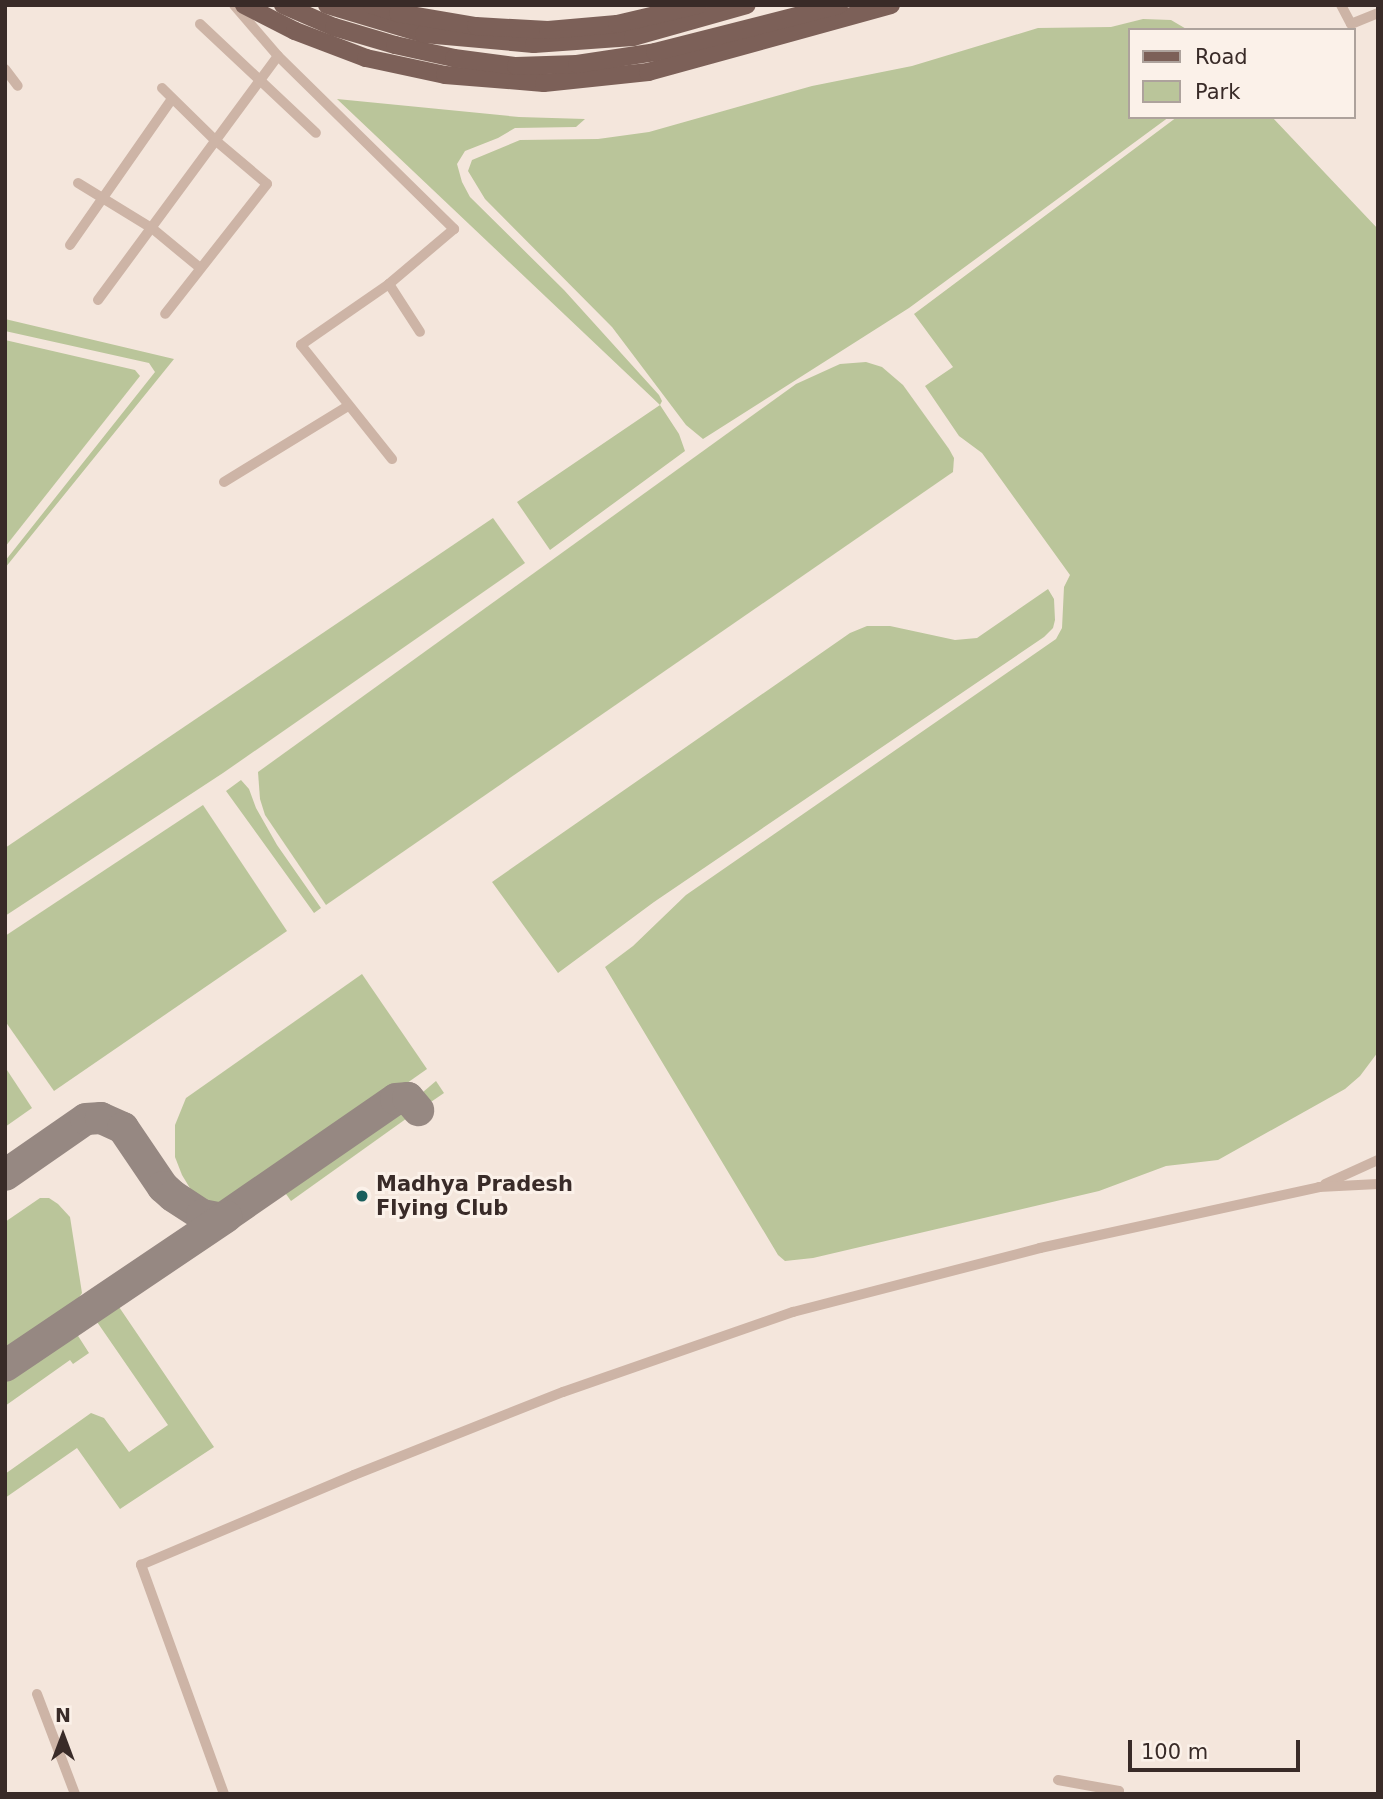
<!DOCTYPE html>
<html>
<head>
<meta charset="utf-8">
<style>
  body { margin:0 }
  #map { position:relative; width:1383px; height:1799px; overflow:hidden; background:#f4e6dc; font-family:"DejaVu Sans",sans-serif }
  div>[style] { position:absolute }
  .green>* { inset:0; background:#bac59a }
  .taxiway>* { height:32px; margin:-16px; padding:0 16px; transform-origin:16px; border-radius:16px; background:#968882 }
  .minor>* { height:10px; margin:-5px; padding:0 5px; transform-origin:5px; border-radius:5px; background:#cdb4a6 }
  .primary>* { height:18px; margin:-9px; padding:0 9px; transform-origin:9px; border-radius:9px; background:#7c6058 }
  .dots>* { width:19px; height:19px; translate:-50% -50%; box-sizing:border-box; border:4px solid #fbf1e9; border-radius:50% }
  span { translate:-50% -50%; white-space:nowrap; text-align:center; line-height:1.15; -webkit-text-stroke:6px #fbf1e9; paint-order:stroke }
  .poi-label { font-size:21px; color:#392b28; font-weight:700 }
  .left { translate:0 -50%; text-align:left }
  .frame { position:absolute; inset:0; border:7px solid #392b28; pointer-events:none }
  .legend { position:absolute; left:1128px; top:28px; width:228px; height:91px; box-sizing:border-box; background:#fbf1e9; border:2px solid #ada29c; margin:0; padding:9px 12px; list-style:none; font-size:21px; color:#392b28 }
  .legend li { display:flex; align-items:center; gap:14px; height:35px }
  .legend b { width:35px; border:2px solid #ada29c }
  .north { position:absolute; left:28px; top:1701px; width:70px; height:70px; -webkit-text-stroke:5px #fbf1e9; paint-order:stroke; rotate:0deg; font-size:19px; font-weight:700; line-height:28px; text-align:center; color:#392b28 }
  .north::after { content:''; display:block; margin:auto; width:24px; height:32px; background:#392b28; clip-path:polygon(50% 0,100% 100%,50% 72%,0 100%) }
  .scale { position:absolute; left:1128px; top:1740px; width:172px; height:32px; box-sizing:border-box; border:4px solid #392b28; border-top:0; padding-left:9px; font-size:21px; line-height:24px; white-space:nowrap; color:#392b28; -webkit-text-stroke:5px #fbf1e9; paint-order:stroke }
</style>
</head>
<body>
<div id="map">
  <div class="green">
    <i style="clip-path:polygon(1143px 19px,1171px 20px,1188px 30px,1129px 30px,1129px 117px,1169px 117px,909px 308px,703px 439px,686px 425px,612px 327px,485px 199px,468px 171px,472px 160px,520px 140px,598px 139px,649px 132px,812px 86px,912px 66px,1038px 28px,1111px 27px)"></i>
    <i style="clip-path:polygon(337px 99px,519px 117px,585px 119px,576px 127px,515px 128px,498px 138px,465px 151px,457px 164px,462px 182px,470px 197px,564px 290px,659px 395px,662px 401px,660px 405px,679px 434px,685px 451px,550px 550px,517px 502px,660px 405px)"></i>
    <i style="clip-path:polygon(1177px 117px,1272px 117px,1378px 229px,1378px 1052px,1360px 1076px,1345px 1089px,1218px 1160px,1166px 1166px,1099px 1191px,813px 1258px,785px 1261px,778px 1255px,605px 967px,633px 946px,686px 895px,1056px 639px,1062px 628px,1064px 587px,1070px 575px,982px 453px,959px 436px,925px 386px,953px 367px,914px 314px)"></i>
    <i style="clip-path:polygon(5px 319px,174px 359px,5px 568px,5px 561px,155px 372px,149px 363px,5px 331px)"></i>
    <i style="clip-path:polygon(5px 340px,135px 370px,140px 376px,5px 547px)"></i>
    <i style="clip-path:polygon(866px 362px,882px 367px,903px 385px,949px 449px,954px 458px,953px 472px,326px 905px,265px 815px,260px 799px,258px 772px,796px 384px,840px 364px)"></i>
    <i style="clip-path:polygon(493px 518px,525px 563px,223px 773px,5px 916px,5px 848px)"></i>
    <i style="clip-path:polygon(1048px 589px,1054px 599px,1055px 620px,1053px 628px,1044px 637px,654px 902px,558px 973px,492px 882px,850px 633px,867px 626px,890px 626px,955px 640px,977px 638px)"></i>
    <i style="clip-path:polygon(241px 780px,249px 789px,256px 808px,277px 845px,321px 908px,314px 913px,226px 791px)"></i>
    <i style="clip-path:polygon(203px 805px,287px 931px,54px 1091px,5px 1021px,5px 936px)"></i>
    <i style="clip-path:polygon(362px 974px,427px 1069px,238px 1202px,215px 1207px,199px 1203px,182px 1175px,175px 1157px,175px 1125px,186px 1098px)"></i>
    <i style="clip-path:polygon(5px 1067px,32px 1108px,5px 1127px)"></i>
    <i style="clip-path:polygon(436px 1081px,444px 1093px,425px 1106px,421px 1101px,423px 1092px)"></i>
    <i style="clip-path:polygon(403px 1109px,410px 1116px,291px 1201px,281px 1187px,391px 1111px)"></i>
    <i style="clip-path:polygon(40px 1198px,49px 1198px,58px 1204px,70px 1217px,82px 1293px,69px 1313px,5px 1357px,5px 1222px)"></i>
    <i style="clip-path:polygon(117px 1304px,214px 1447px,120px 1509px,77px 1448px,5px 1498px,5px 1474px,91px 1413px,104px 1418px,129px 1452px,168px 1425px,95px 1319px)"></i>
    <i style="clip-path:polygon(73px 1328px,89px 1353px,73px 1364px,70px 1360px,5px 1406px,5px 1376px)"></i>
  </div>
  <div class="taxiway">
    <i style="left:5px;top:1175px;width:98px;rotate:-34.7deg"></i>
    <i style="left:86px;top:1119px;width:15px;rotate:-4deg"></i>
    <i style="left:101px;top:1118px;width:24px;rotate:24deg"></i>
    <i style="left:123px;top:1128px;width:71px;rotate:55.9deg"></i>
    <i style="left:163px;top:1187px;width:13px;rotate:42deg"></i>
    <i style="left:173px;top:1196px;width:35px;rotate:33deg"></i>
    <i style="left:202px;top:1215px;width:20px;rotate:11deg"></i>
    <i style="left:222px;top:1219px;width:211px;rotate:-34.6deg"></i>
    <i style="left:396px;top:1099px;width:12px;rotate:-5deg"></i>
    <i style="left:408px;top:1098px;width:16px;rotate:50deg"></i>
    <i style="left:5px;top:1366px;width:267px;rotate:-34deg"></i>
  </div>
  <div class="minor">
    <i style="left:234px;top:5px;width:67px;rotate:49.2deg"></i>
    <i style="left:278px;top:56px;width:247px;rotate:44.5deg"></i>
    <i style="left:454px;top:229px;width:85px;rotate:139.8deg"></i>
    <i style="left:389px;top:284px;width:107px;rotate:145.3deg"></i>
    <i style="left:301px;top:345px;width:146px;rotate:51.4deg"></i>
    <i style="left:1341px;top:5px;width:21px;rotate:62deg"></i>
    <i style="left:1351px;top:24px;width:29px;rotate:-22deg"></i>
    <i style="left:200px;top:24px;width:159px;rotate:43.2deg"></i>
    <i style="left:5px;top:69px;width:21px;rotate:53deg"></i>
    <i style="left:162px;top:88px;width:74px;rotate:44.5deg"></i>
    <i style="left:215px;top:140px;width:68px;rotate:40.2deg"></i>
    <i style="left:267px;top:184px;width:165px;rotate:128.1deg"></i>
    <i style="left:78px;top:183px;width:88px;rotate:31.5deg"></i>
    <i style="left:153px;top:229px;width:60px;rotate:39.6deg"></i>
    <i style="left:70px;top:245px;width:177px;rotate:-55.1deg"></i>
    <i style="left:389px;top:284px;width:57px;rotate:57.1deg"></i>
    <i style="left:98px;top:300px;width:303px;rotate:-53.6deg"></i>
    <i style="left:224px;top:482px;width:145px;rotate:-31.5deg"></i>
    <i style="left:1325px;top:1184px;width:58px;rotate:-24.4deg"></i>
    <i style="left:37px;top:1694px;width:107px;rotate:69.2deg"></i>
    <i style="left:1058px;top:1780px;width:62px;rotate:10.2deg"></i>
    <i style="left:1119px;top:1791px;width:3px;rotate:108deg"></i>
    <i style="left:224px;top:1794px;width:244px;rotate:-109.9deg"></i>
    <i style="left:141px;top:1565px;width:231px;rotate:-22.9deg"></i>
    <i style="left:354px;top:1475px;width:225px;rotate:-21.7deg"></i>
    <i style="left:563px;top:1392px;width:244px;rotate:-19.2deg"></i>
    <i style="left:793px;top:1312px;width:255px;rotate:-14.5deg"></i>
    <i style="left:1040px;top:1248px;width:286px;rotate:-12.3deg"></i>
    <i style="left:1319px;top:1187px;width:59px;rotate:-2.9deg"></i>
  </div>
  <div class="primary">
    <i style="left:244px;top:5px;width:57px;rotate:27deg"></i>
    <i style="left:295px;top:31px;width:76px;rotate:20.8deg"></i>
    <i style="left:366px;top:58px;width:81px;rotate:12.1deg"></i>
    <i style="left:445px;top:75px;width:99px;rotate:4.6deg"></i>
    <i style="left:544px;top:83px;width:105px;rotate:-6deg"></i>
    <i style="left:648px;top:72px;width:252px;rotate:-15.4deg"></i>
    <i style="left:283px;top:5px;width:56px;rotate:23.3deg"></i>
    <i style="left:334px;top:27px;width:64px;rotate:16.4deg"></i>
    <i style="left:395px;top:45px;width:60px;rotate:12.4deg"></i>
    <i style="left:454px;top:58px;width:63px;rotate:7.4deg"></i>
    <i style="left:516px;top:66px;width:61px;rotate:-1.9deg"></i>
    <i style="left:577px;top:64px;width:79px;rotate:-8.7deg"></i>
    <i style="left:655px;top:52px;width:190px;rotate:-14.3deg"></i>
    <i style="left:327px;top:5px;width:101px;rotate:16.6deg"></i>
    <i style="left:424px;top:34px;width:110px;rotate:5.2deg"></i>
    <i style="left:534px;top:44px;width:99px;rotate:-4deg"></i>
    <i style="left:633px;top:37px;width:118px;rotate:-15.7deg"></i>
    <i style="left:372px;top:5px;width:27px;rotate:17deg"></i>
    <i style="left:398px;top:13px;width:79px;rotate:9.5deg"></i>
    <i style="left:476px;top:26px;width:72px;rotate:3.2deg"></i>
    <i style="left:548px;top:30px;width:69px;rotate:-5deg"></i>
    <i style="left:617px;top:24px;width:83px;rotate:-13.2deg"></i>
  </div>
  <div class="dots">
    <i style="left:362px;top:1196px;background:#195e5c"></i>
  </div>
  <div class="poi-label">
    <span class="left" style="left:376px;top:1196px">Madhya Pradesh<br>Flying Club</span>
  </div>
  <div class="frame"></div>
  <ul class="legend">
  <li><b style="height:9px;background:#7c6058"></b>Road</li>
  <li><b style="height:19px;background:#bac59a"></b>Park</li>
  </ul>
  <div class="north">N</div>
  <div class="scale">100 m</div>
</div>
</body>
</html>
